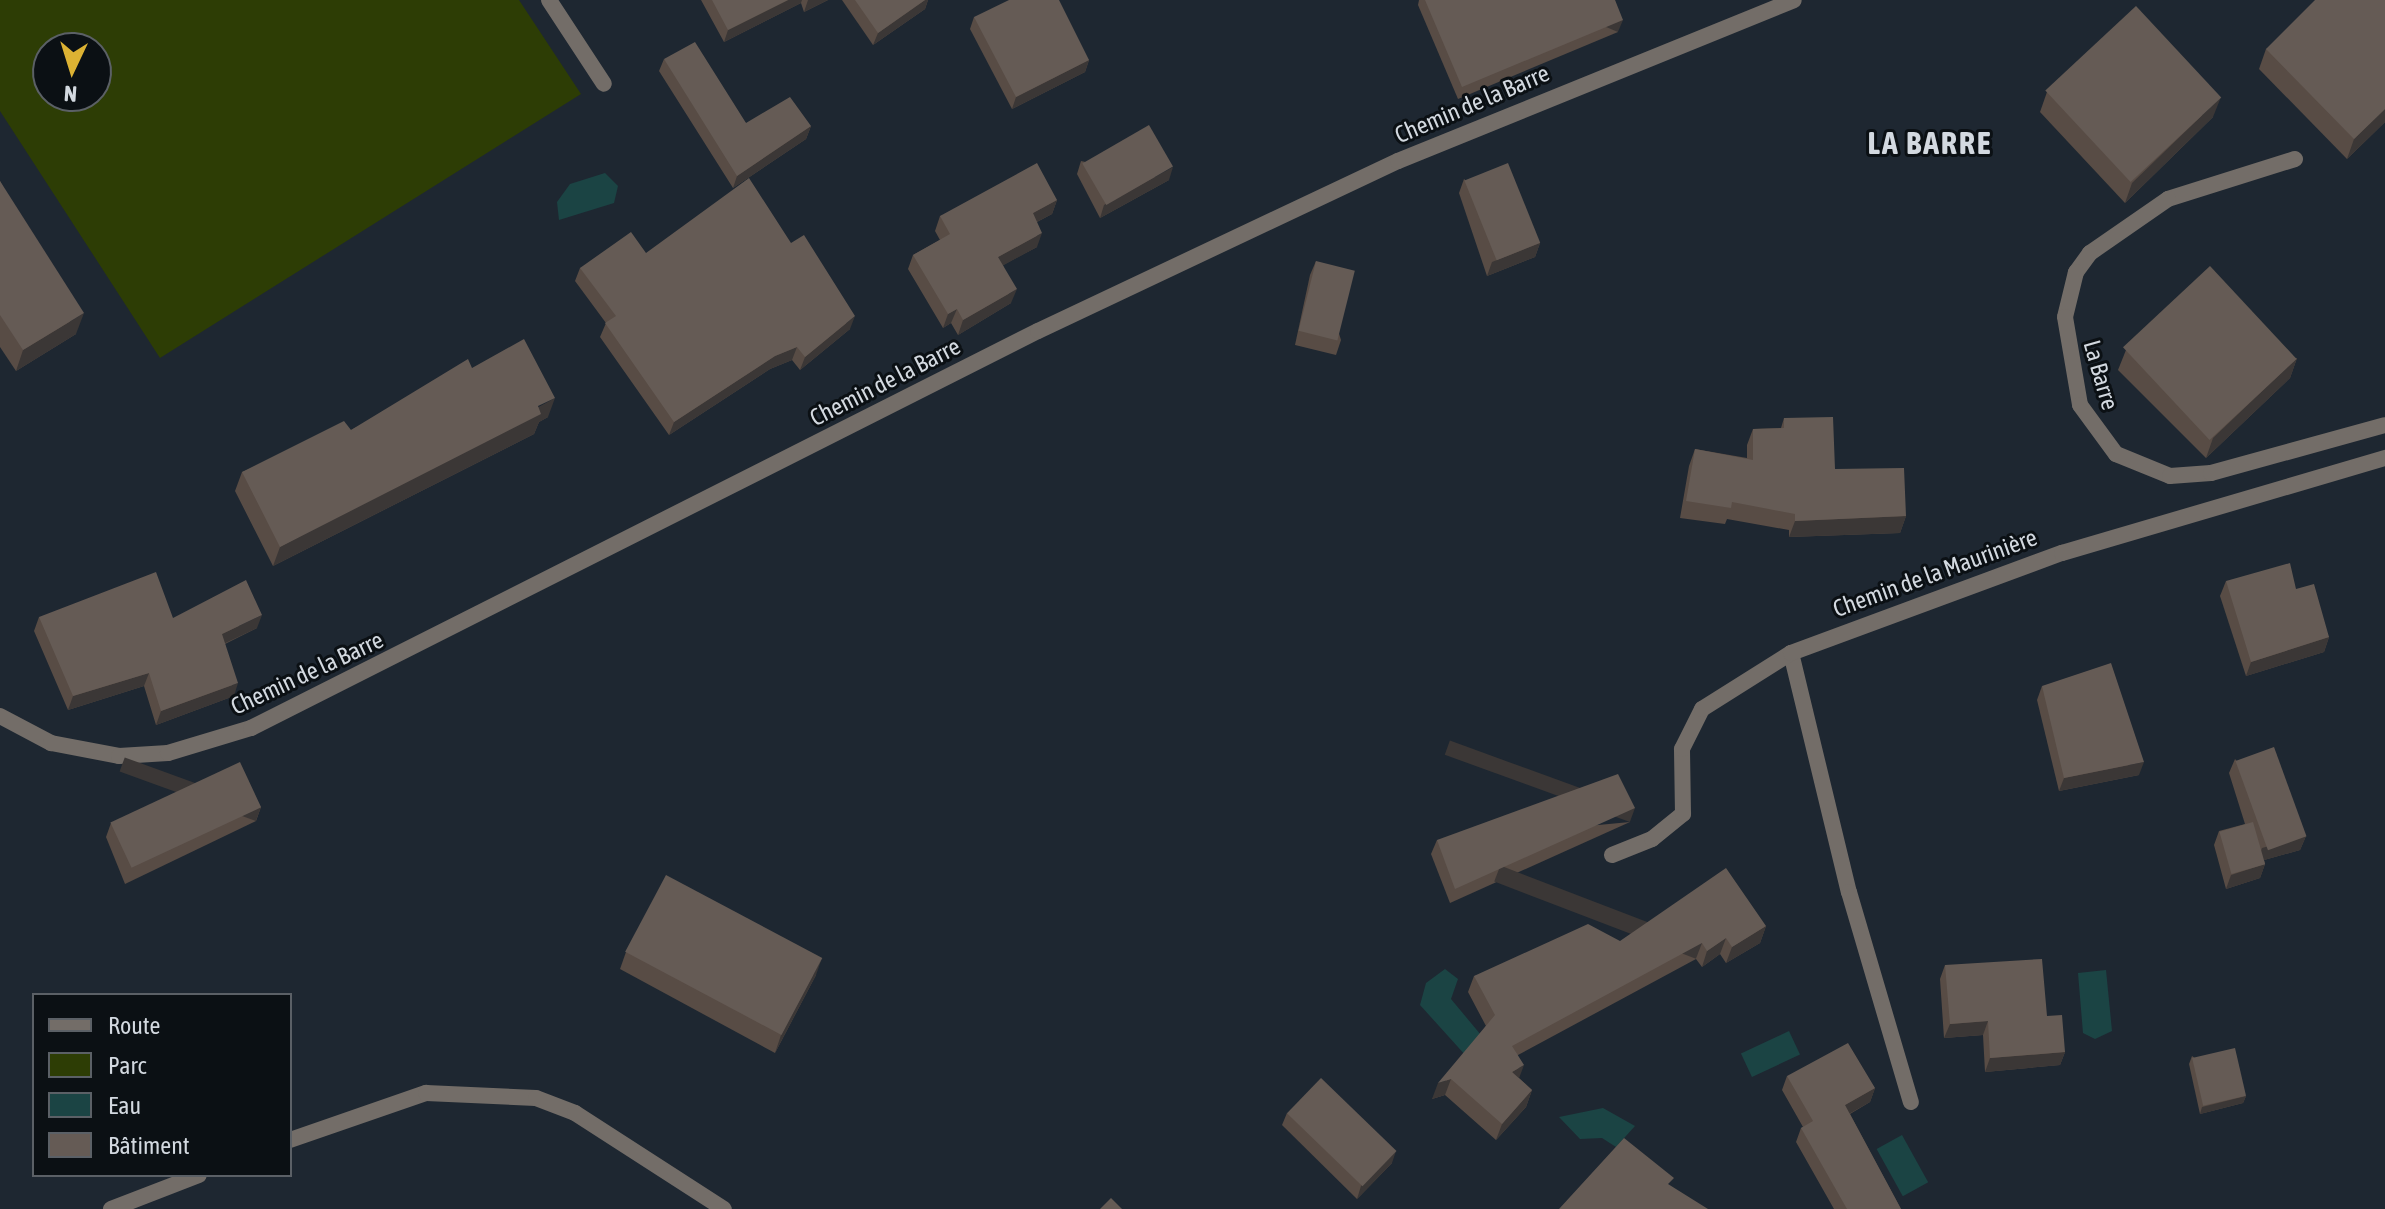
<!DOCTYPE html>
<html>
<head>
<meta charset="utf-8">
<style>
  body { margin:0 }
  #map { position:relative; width:2385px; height:1209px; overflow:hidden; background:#1e2731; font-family:"Asap Condensed",sans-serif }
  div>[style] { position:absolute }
  .green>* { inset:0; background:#2d3d05 }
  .water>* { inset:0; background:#1b4444; transform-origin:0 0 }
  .lane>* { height:16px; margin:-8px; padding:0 8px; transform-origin:8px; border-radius:8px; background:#736d68 }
  .street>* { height:16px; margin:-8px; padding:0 8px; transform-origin:8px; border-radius:8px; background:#736d68 }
  .wall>* { inset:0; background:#584c45 }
  .shaded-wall>* { inset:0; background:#3b3736; transform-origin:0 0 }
  .building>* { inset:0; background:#655b55; transform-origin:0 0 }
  span { translate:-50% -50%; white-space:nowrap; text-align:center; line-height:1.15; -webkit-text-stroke:6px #0b1014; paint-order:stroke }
  .street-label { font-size:24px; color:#d3d9e0 }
  .district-label { font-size:32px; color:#d3d9e0; font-weight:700; letter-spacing:2px }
  .legend { position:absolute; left:32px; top:993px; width:260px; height:184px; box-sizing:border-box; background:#0b1014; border:2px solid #5b6066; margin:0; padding:10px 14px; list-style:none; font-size:24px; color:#d3d9e0 }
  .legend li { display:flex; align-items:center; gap:16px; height:40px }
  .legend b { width:40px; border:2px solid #5b6066 }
  .north { position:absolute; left:32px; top:32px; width:80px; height:80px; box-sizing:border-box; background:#0b1014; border:2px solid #5b6066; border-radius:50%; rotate:184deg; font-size:22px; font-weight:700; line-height:32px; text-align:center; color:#d3d9e0 }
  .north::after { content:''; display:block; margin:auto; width:28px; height:36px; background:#dcb233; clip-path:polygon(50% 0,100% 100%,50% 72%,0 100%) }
</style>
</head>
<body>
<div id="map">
  <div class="green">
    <i style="clip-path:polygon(evenodd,0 0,519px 0,581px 94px,160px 358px,0 111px,0 0,48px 48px,96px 48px,96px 96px,48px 96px,48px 48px)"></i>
  </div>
  <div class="water">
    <i style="clip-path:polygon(605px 173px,618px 186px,614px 203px,559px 220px,557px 202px,570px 184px)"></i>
    <i style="clip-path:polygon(1445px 969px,1458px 979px,1451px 999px,1486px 1041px,1467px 1057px,1420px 1005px,1426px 983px)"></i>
    <i style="clip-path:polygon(2106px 970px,2112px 1031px,2095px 1039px,2083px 1033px,2078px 973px)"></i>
    <i style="left:1789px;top:1031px;width:26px;height:53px;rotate:65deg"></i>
    <i style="clip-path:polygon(1603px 1108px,1635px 1126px,1616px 1147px,1602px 1138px,1580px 1139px,1559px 1117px)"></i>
    <i style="left:1902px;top:1135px;width:54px;height:29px;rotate:61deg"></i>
  </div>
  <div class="lane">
    <i style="left:549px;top:0;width:100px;rotate:56.8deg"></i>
    <i style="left:2295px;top:159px;width:133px;rotate:162.5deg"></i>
    <i style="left:2168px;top:199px;width:95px;rotate:145.3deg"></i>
    <i style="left:2090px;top:253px;width:24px;rotate:126deg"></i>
    <i style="left:2076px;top:272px;width:46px;rotate:103.7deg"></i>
    <i style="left:2065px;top:317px;width:89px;rotate:80.3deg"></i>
    <i style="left:2080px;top:405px;width:61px;rotate:53.7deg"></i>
    <i style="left:2116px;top:454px;width:58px;rotate:22.2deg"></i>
    <i style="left:2170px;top:476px;width:41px;rotate:-4.2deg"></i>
    <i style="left:2211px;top:473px;width:180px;rotate:-15.4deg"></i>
    <i style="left:1791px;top:653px;width:246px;rotate:76.4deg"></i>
    <i style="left:1849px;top:892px;width:219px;rotate:73.6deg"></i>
    <i style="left:290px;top:1140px;width:144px;rotate:-19.1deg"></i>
    <i style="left:426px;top:1093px;width:110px;rotate:2.6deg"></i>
    <i style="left:536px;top:1098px;width:42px;rotate:21deg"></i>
    <i style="left:575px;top:1113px;width:177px;rotate:32.8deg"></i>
    <i style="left:111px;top:1209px;width:94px;rotate:-21.1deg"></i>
  </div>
  <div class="street">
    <i style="left:0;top:716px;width:58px;rotate:27.9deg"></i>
    <i style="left:51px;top:743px;width:69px;rotate:10.8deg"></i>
    <i style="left:119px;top:756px;width:49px;rotate:-3.5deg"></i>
    <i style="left:168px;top:753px;width:87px;rotate:-16.8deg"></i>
    <i style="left:251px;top:728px;width:881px;rotate:-26.77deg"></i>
    <i style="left:1038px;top:331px;width:398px;rotate:-25.3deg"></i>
    <i style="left:1398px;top:161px;width:427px;rotate:-22.1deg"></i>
    <i style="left:1612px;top:855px;width:43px;rotate:-21.8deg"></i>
    <i style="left:1652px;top:839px;width:40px;rotate:-39deg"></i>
    <i style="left:1683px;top:814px;width:65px;rotate:-90.9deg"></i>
    <i style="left:1682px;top:749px;width:45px;rotate:-63.4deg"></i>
    <i style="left:1702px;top:709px;width:105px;rotate:-32.2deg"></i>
    <i style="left:1791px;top:653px;width:289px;rotate:-20.3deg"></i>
    <i style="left:2062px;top:553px;width:337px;rotate:-16.4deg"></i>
  </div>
  <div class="wall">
    <i style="clip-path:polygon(701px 0,828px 0,804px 12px,801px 3px,724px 42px)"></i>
    <i style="clip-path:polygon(842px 0,928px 0,925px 9px,873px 45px)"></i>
    <i style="clip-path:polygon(1419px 0,1615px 0,1618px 32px,1458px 99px,1418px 5px)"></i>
    <i style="clip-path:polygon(2385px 0,2385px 122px,2347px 159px,2259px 69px,2266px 49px)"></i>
    <i style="clip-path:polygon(974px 17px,1089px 60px,1085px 72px,1012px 109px,970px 29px)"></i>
    <i style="clip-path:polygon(664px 59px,746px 123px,811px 126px,806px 139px,733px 188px,659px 71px)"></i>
    <i style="clip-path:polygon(2047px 92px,2213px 117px,2125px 203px,2040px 112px)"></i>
    <i style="clip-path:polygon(1081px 161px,1169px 180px,1100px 218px,1077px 174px)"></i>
    <i style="clip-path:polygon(1464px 179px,1540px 243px,1535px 257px,1487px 276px,1459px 193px)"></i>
    <i style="clip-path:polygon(0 181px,76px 334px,16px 371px,0 347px)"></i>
    <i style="clip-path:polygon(1057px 200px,1052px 214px,1037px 222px,1037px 247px,1003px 265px,1011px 303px,958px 335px,951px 323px,943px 328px,908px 269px,913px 255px,940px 240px,935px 231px,940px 216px)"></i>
    <i style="clip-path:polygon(791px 243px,850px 329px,800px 370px,792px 360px,770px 369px,669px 435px,600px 337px,606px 323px,575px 281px,580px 268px,646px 253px)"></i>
    <i style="clip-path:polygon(1316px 261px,1341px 340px,1336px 355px,1295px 345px,1310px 275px)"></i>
    <i style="clip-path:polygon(2126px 350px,2297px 358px,2290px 378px,2206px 458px,2118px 370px)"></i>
    <i style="clip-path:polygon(472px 368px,548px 417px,539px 422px,534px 434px,273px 566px,235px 491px,242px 472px,351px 430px)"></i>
    <i style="clip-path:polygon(1784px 418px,1835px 469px,1906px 516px,1900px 533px,1789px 537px,1789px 530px,1727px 519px,1725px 524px,1680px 518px,1689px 466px,1695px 449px,1747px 458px,1747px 445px,1753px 429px,1781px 428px)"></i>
    <i style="clip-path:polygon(2226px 581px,2296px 589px,2329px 637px,2324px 652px,2246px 676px,2220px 596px)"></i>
    <i style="clip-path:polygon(39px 617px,173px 618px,257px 628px,225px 644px,234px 696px,156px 725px,144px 686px,68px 710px,34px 631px)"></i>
    <i style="clip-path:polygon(2042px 686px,2139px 775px,2059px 791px,2037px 700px)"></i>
    <i style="clip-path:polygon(2235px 759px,2306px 836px,2300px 850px,2264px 860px,2265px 864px,2260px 878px,2226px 889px,2214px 845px,2219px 831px,2245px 824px,2229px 773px)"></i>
    <i style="clip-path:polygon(261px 807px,256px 821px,125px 884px,106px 837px,111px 823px)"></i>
    <i style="clip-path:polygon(1630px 822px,1450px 903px,1431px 854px,1437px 840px)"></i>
    <i style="clip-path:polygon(1766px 926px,1760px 943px,1726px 963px,1720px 954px,1702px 967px,1696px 959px,1518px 1055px,1519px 1078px,1532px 1090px,1526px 1107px,1496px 1140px,1445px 1095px,1432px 1099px,1486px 1026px,1468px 992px,1474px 976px)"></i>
    <i style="clip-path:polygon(626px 952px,816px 975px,775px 1053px,620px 969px)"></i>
    <i style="clip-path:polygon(1945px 965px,2047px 1016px,2065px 1052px,2060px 1065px,1985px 1072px,1983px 1035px,1944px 1038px,1940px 979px)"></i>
    <i style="clip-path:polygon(2192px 1056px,2246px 1096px,2243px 1103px,2200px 1114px,2189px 1064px)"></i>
    <i style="clip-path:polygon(1787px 1076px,1875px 1088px,1870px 1102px,1850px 1114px,1901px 1209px,1834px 1209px,1796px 1142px,1801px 1128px,1803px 1127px,1782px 1090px)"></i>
    <i style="clip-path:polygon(1287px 1113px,1392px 1163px,1357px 1199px,1282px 1125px)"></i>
  </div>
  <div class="shaded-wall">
    <i style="clip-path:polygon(788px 0,802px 0,801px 3px,724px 42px,728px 30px)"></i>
    <i style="clip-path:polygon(808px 0,828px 0,804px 12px)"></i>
    <i style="clip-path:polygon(925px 0,928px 0,925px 9px,873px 45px,878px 33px)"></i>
    <i style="left:1623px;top:20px;width:13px;height:174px;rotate:113deg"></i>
    <i style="clip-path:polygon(1089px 60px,1085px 72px,1012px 109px,1016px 97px)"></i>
    <i style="clip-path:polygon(2221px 97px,2213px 117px,2125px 203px,2132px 183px)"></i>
    <i style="clip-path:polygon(2385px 109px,2385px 122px,2347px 159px,2354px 139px)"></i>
    <i style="clip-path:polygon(811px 126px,806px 139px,733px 188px,737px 176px)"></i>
    <i style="clip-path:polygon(1173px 167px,1169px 180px,1100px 218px,1104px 205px)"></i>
    <i style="clip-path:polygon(1057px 200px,1052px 214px,1027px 227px,1033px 213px)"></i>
    <i style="clip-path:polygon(1042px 233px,1037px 247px,993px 271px,998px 257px)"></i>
    <i style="clip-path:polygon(1540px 243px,1535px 257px,1487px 276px,1492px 262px)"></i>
    <i style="clip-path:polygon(1017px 289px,1011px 303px,958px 335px,963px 320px)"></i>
    <i style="clip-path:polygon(957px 309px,951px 323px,943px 328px,948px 314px)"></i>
    <i style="clip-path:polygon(84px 313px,76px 334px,16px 371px,23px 350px)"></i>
    <i style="clip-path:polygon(855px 316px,850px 329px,800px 370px,805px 357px)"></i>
    <i style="clip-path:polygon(797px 347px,792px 360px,770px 369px,669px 435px,674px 422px,775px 356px)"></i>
    <i style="clip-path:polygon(2297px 358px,2290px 378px,2206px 458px,2213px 438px)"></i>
    <i style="clip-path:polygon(555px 398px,548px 417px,539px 422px,534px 434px,273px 566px,280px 547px)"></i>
    <i style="clip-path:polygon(1906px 516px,1900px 533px,1789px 537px,1795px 521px)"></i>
    <i style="clip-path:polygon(262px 615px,257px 628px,217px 647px,222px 634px)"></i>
    <i style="clip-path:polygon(2329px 637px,2324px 652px,2246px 676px,2251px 662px)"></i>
    <i style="clip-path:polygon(149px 673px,144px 686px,68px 710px,73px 696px)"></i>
    <i style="clip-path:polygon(238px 683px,234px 696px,156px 725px,161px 711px)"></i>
    <i style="clip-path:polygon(2144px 762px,2139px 775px,2059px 791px,2064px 778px)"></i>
    <i style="left:261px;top:807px;width:15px;height:145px;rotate:110deg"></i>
    <i style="left:1635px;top:808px;width:15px;height:197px;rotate:110deg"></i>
    <i style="clip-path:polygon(2306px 836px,2300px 850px,2257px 862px,2262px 848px)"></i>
    <i style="clip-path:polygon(2265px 864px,2260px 878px,2226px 889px,2231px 875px)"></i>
    <i style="clip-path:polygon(1766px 926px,1760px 943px,1726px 963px,1732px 947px)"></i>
    <i style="clip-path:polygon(1726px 938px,1720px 954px,1702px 967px,1707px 951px)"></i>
    <i style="left:1702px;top:943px;width:17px;height:216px;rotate:111deg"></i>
    <i style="clip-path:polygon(822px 958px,816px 975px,775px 1053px,781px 1035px)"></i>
    <i style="clip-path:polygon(1988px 1021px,1983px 1035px,1944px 1038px,1950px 1024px)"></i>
    <i style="clip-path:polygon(2065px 1052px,2060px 1065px,1985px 1072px,1990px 1058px)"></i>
    <i style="clip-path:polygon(1524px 1065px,1518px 1081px,1512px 1072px)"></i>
    <i style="clip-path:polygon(1451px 1079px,1445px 1095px,1432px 1099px,1438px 1083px)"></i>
    <i style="clip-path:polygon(1875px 1088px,1870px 1102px,1840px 1119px,1845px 1105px)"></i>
    <i style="clip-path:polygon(1532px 1090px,1526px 1107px,1496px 1140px,1502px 1124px)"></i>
    <i style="clip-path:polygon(2246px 1096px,2243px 1103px,2200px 1114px,2202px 1107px)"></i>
    <i style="clip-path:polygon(1396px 1151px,1392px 1163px,1357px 1199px,1361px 1186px)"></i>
  </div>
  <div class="building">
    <i style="clip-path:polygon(712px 0,788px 0,728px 30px)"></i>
    <i style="clip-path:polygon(855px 0,925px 0,878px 33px)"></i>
    <i style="clip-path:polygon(1009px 0,1059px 0,1089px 60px,1016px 97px,974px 17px)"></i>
    <i style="clip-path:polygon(1425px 0,1615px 0,1623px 20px,1462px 87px)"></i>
    <i style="clip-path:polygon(2315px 0,2385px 0,2385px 109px,2354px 139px,2266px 49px)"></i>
    <i style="left:2136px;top:6px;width:125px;height:124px;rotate:47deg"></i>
    <i style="clip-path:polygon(695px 42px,746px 123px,790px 97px,811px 126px,737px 176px,664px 59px)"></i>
    <i style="left:1149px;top:125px;width:48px;height:77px;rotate:60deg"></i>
    <i style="clip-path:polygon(1037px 163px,1057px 200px,1033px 213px,1042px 233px,998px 257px,1017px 289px,963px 320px,957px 309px,948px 314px,913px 255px,950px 234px,940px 216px)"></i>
    <i style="left:1508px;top:163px;width:86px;height:47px;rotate:68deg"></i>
    <i style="clip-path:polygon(749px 178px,791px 243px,804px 235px,855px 316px,805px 357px,797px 347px,775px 356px,674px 422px,605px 323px,616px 316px,580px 268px,631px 232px,646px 253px)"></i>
    <i style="clip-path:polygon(0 181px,84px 313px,23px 350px,0 315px)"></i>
    <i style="left:1316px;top:261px;width:40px;height:72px;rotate:14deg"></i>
    <i style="left:2210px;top:266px;width:127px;height:119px;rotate:47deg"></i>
    <i style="clip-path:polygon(524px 339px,555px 398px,538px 406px,541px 414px,280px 547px,242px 472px,344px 421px,351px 430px,468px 359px,472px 368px)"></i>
    <i style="clip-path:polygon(1833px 417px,1835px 469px,1904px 468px,1906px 516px,1795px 521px,1795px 514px,1732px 502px,1731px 508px,1686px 501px,1695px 449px,1753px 460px,1753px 429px,1784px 428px,1784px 418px)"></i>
    <i style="clip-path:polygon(2290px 563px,2296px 589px,2314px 584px,2329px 637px,2251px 662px,2226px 581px)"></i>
    <i style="clip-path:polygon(156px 572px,173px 618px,246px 580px,262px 615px,222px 634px,238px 683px,161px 711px,149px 673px,73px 696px,39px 617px)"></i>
    <i style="clip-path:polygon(2111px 663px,2144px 762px,2064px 778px,2042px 686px)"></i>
    <i style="left:2274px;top:747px;width:95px;height:41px;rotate:70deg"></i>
    <i style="left:240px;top:762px;width:50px;height:143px;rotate:65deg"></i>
    <i style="clip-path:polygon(1618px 774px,1635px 808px,1455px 889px,1437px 840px)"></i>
    <i style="left:2253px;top:822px;width:44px;height:35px;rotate:74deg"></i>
    <i style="clip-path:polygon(1726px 868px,1766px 926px,1732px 947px,1726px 938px,1707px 951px,1702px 943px,1512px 1046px,1524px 1065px,1512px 1072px,1532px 1090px,1502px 1124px,1451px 1079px,1438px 1083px,1495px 1015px,1474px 976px,1588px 924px,1620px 941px)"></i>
    <i style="left:666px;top:875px;width:177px;height:87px;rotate:28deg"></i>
    <i style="clip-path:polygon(2042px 959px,2047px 1016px,2062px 1015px,2065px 1052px,1990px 1058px,1988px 1021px,1950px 1024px,1945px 965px)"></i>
    <i style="clip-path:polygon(1848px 1043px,1875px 1088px,1845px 1105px,1901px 1209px,1847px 1209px,1801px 1128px,1813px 1121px,1787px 1076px)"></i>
    <i style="left:2235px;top:1048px;width:49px;height:44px;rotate:77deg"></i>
    <i style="left:1321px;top:1078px;width:105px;height:49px;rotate:44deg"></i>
    <i style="clip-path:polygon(1624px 1138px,1674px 1178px,1668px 1184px,1708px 1209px,1559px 1209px)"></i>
    <i style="clip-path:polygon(1111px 1198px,1122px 1209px,1100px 1209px)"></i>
  </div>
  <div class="street-label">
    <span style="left:1472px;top:104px;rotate:-23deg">Chemin de la Barre</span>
    <span style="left:2101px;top:375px;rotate:74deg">La Barre</span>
    <span style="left:885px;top:382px;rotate:-27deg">Chemin de la Barre</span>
    <span style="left:1935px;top:573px;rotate:-20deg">Chemin de la Maurinière</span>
    <span style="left:307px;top:673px;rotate:-25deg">Chemin de la Barre</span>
  </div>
  <div class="district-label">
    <span style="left:1930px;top:143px">LA BARRE</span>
  </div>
  <ul class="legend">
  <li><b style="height:10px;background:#736d68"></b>Route</li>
  <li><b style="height:22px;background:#2d3d05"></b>Parc</li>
  <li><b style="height:22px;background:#1b4444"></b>Eau</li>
  <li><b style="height:22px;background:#655b55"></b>Bâtiment</li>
  </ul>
  <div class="north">N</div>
</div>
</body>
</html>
